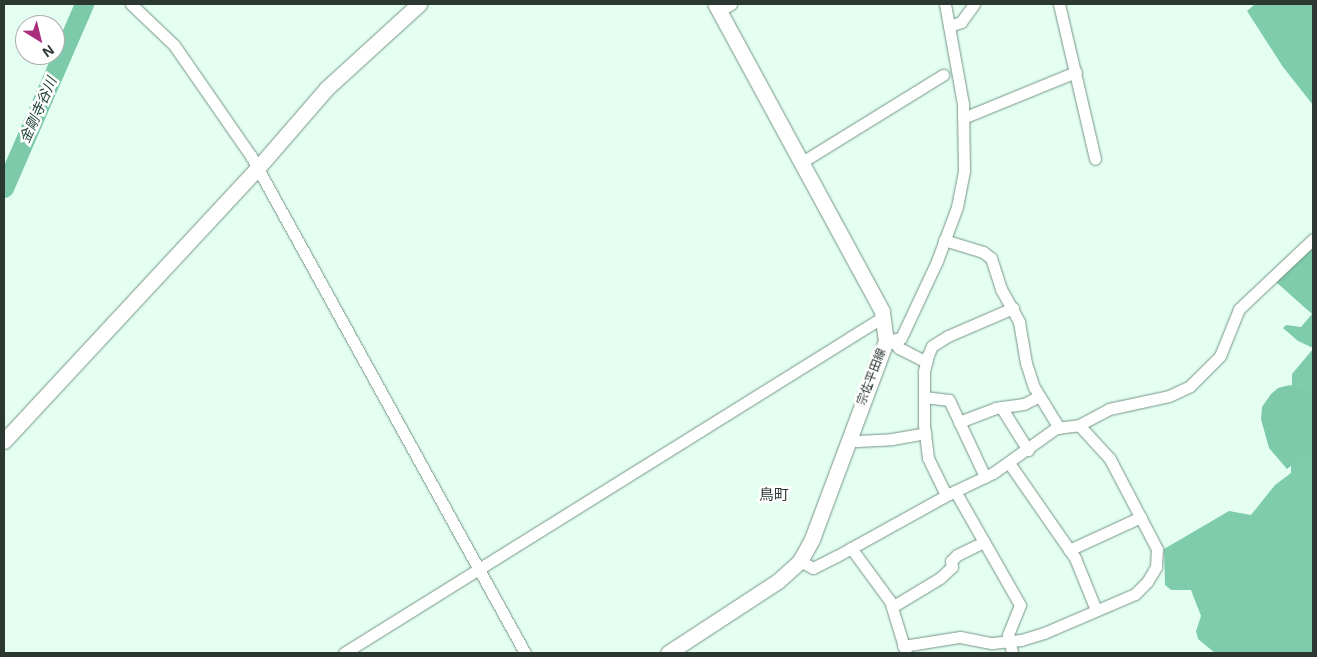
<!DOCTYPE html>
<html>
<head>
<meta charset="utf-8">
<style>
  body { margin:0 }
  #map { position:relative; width:1317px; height:657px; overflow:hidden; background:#e4fff2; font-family:Helvetica,"Noto Sans JP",sans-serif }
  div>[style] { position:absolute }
  .forest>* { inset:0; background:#7eccab }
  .water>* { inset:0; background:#7ccaa9 }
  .river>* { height:19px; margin:-9.5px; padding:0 9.5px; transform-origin:9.5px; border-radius:9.5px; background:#7ccaa9 }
  .roads { filter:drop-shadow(0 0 1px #759486) drop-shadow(0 0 1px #759486) }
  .street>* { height:11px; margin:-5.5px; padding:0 5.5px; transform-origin:5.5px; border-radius:5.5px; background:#fff }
  .secondary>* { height:15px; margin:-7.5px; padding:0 7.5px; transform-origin:7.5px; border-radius:7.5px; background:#fff }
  span { translate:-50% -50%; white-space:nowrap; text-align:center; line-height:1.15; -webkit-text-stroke:5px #fff; paint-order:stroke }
  .street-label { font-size:12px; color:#2b3832 }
  .water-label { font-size:14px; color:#173b2d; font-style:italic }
  .quarter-label { font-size:15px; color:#2b3832 }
  .frame { position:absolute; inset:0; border:5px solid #2b3832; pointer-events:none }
  .north { position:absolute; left:15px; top:15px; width:50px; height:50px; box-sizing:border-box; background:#fff; border:1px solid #aaafad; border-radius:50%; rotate:144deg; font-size:14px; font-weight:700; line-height:20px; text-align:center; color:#2b3832 }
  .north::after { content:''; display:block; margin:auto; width:18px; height:22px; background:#a92c7d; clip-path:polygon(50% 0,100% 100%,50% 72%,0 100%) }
</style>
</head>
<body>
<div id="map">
  <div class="forest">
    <i style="clip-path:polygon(1255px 4px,1313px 4px,1313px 105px,1283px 67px,1247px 11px)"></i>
    <i style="clip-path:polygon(1313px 248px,1313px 348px,1298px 341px,1283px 328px,1286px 325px,1301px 327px,1312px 314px,1276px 282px)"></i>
    <i style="clip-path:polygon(1313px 349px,1313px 653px,1215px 653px,1198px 639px,1196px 631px,1201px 616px,1191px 590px,1171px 590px,1165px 585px,1164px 549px,1229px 511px,1251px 515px,1275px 485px,1291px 473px,1292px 374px)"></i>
  </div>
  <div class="water">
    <i style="clip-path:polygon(1290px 385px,1313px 394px,1313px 448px,1287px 469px,1269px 448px,1261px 419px,1262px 407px,1271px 394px,1278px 388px)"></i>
  </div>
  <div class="river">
    <i style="left:4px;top:188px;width:201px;rotate:-66.5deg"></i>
  </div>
  <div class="roads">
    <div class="street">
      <i style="left:131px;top:4px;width:59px;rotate:43.6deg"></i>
      <i style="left:174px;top:45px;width:135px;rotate:55.3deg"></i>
      <i style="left:251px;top:156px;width:568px;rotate:61.13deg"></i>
      <i style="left:1059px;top:4px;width:159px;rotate:76.9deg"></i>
      <i style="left:719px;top:11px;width:14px;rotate:-30deg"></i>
      <i style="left:949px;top:26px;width:13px;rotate:-18deg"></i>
      <i style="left:961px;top:22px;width:22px;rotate:-54deg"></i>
      <i style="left:963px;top:118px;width:122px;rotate:-22.2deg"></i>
      <i style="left:802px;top:162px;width:166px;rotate:-31.7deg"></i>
      <i style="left:944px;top:240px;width:41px;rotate:17.1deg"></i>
      <i style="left:983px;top:252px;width:10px;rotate:37deg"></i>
      <i style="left:991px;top:258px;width:33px;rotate:72deg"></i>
      <i style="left:1001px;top:289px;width:38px;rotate:61deg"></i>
      <i style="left:1019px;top:322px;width:42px;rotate:80.3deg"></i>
      <i style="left:1026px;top:363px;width:25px;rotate:72deg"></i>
      <i style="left:1034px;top:387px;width:48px;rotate:58.6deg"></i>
      <i style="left:892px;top:340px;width:11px;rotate:49deg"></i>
      <i style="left:899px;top:348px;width:31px;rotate:27deg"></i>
      <i style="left:886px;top:341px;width:15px;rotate:-11deg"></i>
      <i style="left:901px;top:338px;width:85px;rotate:-64.9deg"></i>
      <i style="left:937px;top:261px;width:58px;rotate:-69.7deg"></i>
      <i style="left:957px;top:207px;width:38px;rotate:-79deg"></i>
      <i style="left:964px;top:170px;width:66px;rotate:-90.9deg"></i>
      <i style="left:963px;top:104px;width:102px;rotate:-100.2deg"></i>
      <i style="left:924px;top:397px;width:25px;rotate:7deg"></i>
      <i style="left:949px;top:400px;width:85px;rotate:64.9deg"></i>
      <i style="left:1001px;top:407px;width:51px;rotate:57.9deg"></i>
      <i style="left:959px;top:422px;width:39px;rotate:-21deg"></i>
      <i style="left:995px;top:408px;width:29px;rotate:-8deg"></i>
      <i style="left:1024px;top:404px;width:17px;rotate:-28deg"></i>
      <i style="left:849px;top:438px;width:9px;rotate:21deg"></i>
      <i style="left:857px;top:441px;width:35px;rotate:-3deg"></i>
      <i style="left:892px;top:439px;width:34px;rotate:-10deg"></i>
      <i style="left:1009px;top:463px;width:116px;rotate:55.2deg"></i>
      <i style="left:1075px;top:558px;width:56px;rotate:68deg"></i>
      <i style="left:955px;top:491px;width:131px;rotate:60.3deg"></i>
      <i style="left:1020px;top:605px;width:32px;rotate:112deg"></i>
      <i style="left:1008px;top:635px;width:18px;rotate:77deg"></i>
      <i style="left:946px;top:495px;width:41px;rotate:-115.9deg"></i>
      <i style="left:928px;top:458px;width:35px;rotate:-97deg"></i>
      <i style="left:924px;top:423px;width:52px;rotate:-90deg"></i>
      <i style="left:924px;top:371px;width:16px;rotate:-76deg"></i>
      <i style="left:928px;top:355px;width:10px;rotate:-66deg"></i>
      <i style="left:932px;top:346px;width:19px;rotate:-32deg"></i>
      <i style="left:948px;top:336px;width:71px;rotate:-23.3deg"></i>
      <i style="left:851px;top:548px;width:66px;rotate:53.7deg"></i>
      <i style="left:890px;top:601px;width:54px;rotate:72.9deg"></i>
      <i style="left:1069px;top:550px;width:79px;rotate:-24.6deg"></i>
      <i style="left:800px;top:561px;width:15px;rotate:28deg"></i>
      <i style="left:813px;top:568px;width:27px;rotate:-27deg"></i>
      <i style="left:837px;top:556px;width:128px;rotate:-29deg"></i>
      <i style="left:949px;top:494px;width:49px;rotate:-25.5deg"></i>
      <i style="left:993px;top:473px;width:77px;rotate:-35.5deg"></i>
      <i style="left:1056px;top:428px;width:23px;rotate:-7deg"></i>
      <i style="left:1079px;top:425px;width:34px;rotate:-28deg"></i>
      <i style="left:1109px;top:409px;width:61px;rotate:-12.2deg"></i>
      <i style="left:1169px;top:396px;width:23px;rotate:-25deg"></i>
      <i style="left:1190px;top:386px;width:42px;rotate:-45deg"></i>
      <i style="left:1220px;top:356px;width:51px;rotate:-68deg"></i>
      <i style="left:1239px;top:309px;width:102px;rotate:-43.4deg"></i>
      <i style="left:892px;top:607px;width:56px;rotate:-31.1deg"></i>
      <i style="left:940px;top:578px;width:16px;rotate:-43deg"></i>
      <i style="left:952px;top:567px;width:6px;rotate:-99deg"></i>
      <i style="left:951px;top:561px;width:8px;rotate:-45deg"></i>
      <i style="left:957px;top:555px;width:30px;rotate:-26deg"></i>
      <i style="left:903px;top:646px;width:58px;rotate:-9deg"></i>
      <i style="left:960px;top:637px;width:33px;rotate:11deg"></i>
      <i style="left:992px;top:643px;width:29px;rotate:-6deg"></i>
      <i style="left:1021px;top:640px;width:24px;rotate:-17deg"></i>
      <i style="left:1044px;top:633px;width:99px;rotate:-23.2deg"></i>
      <i style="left:1135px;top:594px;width:17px;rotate:-45deg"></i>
      <i style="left:1147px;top:582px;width:17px;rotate:-59deg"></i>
      <i style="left:1156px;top:567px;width:18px;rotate:-87deg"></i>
      <i style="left:1157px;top:549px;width:102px;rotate:-117.6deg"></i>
      <i style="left:1110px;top:459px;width:46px;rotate:-132.4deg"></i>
      <i style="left:344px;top:653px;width:635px;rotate:-31.94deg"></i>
    </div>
    <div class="secondary">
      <i style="left:4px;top:441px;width:370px;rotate:-47.1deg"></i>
      <i style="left:256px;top:170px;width:108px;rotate:-49.1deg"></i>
      <i style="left:327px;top:88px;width:125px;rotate:-42.4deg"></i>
      <i style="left:668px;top:653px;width:131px;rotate:-33.2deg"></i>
      <i style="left:778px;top:581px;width:30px;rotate:-42deg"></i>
      <i style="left:800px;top:561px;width:25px;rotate:-61deg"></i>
      <i style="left:812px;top:539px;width:211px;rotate:-69.5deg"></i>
      <i style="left:886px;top:341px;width:30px;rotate:-98deg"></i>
      <i style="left:882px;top:311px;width:349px;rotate:-118.5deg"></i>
    </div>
  </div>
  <div class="street-label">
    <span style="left:872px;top:377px;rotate:-69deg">宗佐平田線</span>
  </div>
  <div class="water-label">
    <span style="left:38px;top:110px;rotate:-66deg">金剛寺谷川</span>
  </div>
  <div class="quarter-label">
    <span style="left:774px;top:495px">鳥町</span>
  </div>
  <div class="frame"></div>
  <div class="north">N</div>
</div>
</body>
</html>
